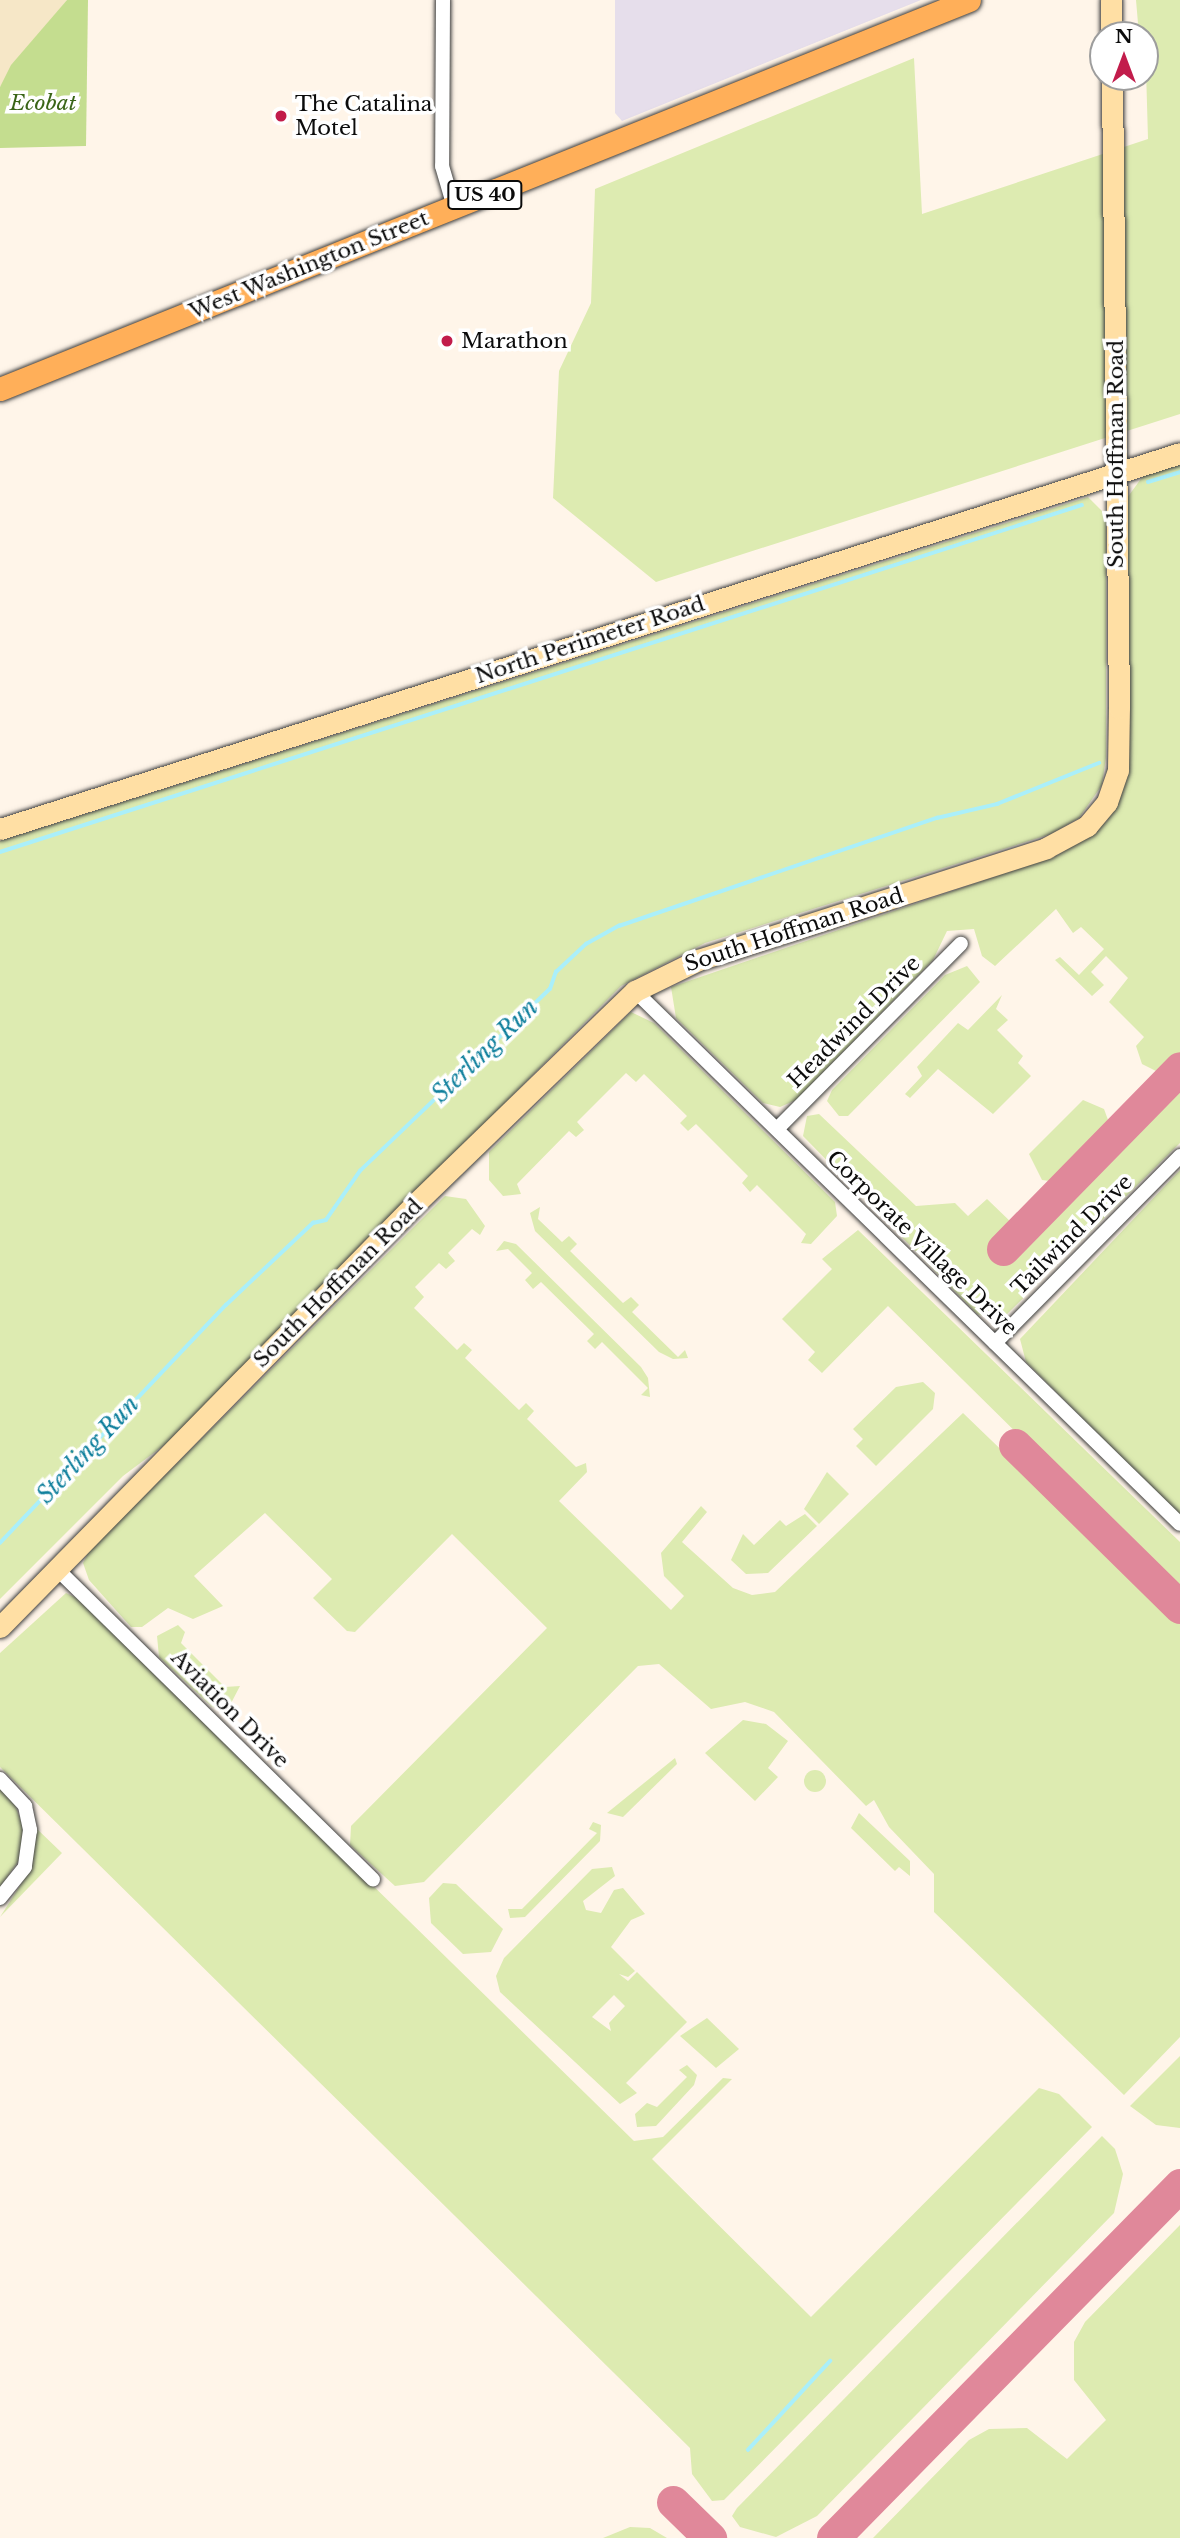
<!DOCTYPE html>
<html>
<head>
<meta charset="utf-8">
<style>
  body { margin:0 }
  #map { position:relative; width:1180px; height:2538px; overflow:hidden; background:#fff5e9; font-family:"Libre Baskerville",serif }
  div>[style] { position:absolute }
  .industrial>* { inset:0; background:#e6deeb }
  .farmland>* { inset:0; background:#f6e7c7 }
  .green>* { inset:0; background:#ddebb1 }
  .round { border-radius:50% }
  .forest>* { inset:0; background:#c4dd8f }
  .stream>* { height:3.5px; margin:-1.75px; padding:0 1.75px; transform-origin:1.75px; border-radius:1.75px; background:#aaeffa }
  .taxiway>* { height:33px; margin:-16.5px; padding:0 16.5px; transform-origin:16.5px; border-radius:16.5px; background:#e0889a }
  .roads { filter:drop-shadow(0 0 2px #3e3e3e) drop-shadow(0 0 2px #3e3e3e) }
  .street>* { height:14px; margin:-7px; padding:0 7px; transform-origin:7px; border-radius:7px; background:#fff }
  .secondary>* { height:21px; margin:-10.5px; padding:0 10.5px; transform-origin:10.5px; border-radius:10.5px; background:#ffdfa4 }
  .primary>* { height:23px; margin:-11.5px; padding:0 11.5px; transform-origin:11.5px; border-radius:11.5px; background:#ffaf59 }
  .dots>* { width:19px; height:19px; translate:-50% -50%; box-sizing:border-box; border:4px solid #fff; border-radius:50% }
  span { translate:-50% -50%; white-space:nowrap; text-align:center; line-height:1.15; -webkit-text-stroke:7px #fff; paint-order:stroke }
  .shield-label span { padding:2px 5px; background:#fff; border:2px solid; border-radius:5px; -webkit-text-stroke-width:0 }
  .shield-label { font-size:19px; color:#0b0b0b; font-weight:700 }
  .park-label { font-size:21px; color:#3a6518; font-style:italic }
  .poi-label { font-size:21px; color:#0b0b0b }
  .left { translate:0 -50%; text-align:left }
  .street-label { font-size:21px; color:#0b0b0b }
  .water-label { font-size:23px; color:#0e7f9c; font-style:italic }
  .north { position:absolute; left:1089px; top:21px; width:70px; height:70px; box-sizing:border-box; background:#fff; border:2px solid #9d9d9d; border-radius:50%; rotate:0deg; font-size:19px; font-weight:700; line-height:28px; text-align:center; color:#0b0b0b }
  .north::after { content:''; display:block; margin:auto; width:24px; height:32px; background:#c21c4b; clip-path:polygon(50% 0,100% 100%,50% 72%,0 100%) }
</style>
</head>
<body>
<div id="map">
  <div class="industrial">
    <i style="clip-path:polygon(615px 0,921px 0,622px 121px,615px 113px)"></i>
  </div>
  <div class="farmland">
    <i style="clip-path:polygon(0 0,67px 0,0 87px)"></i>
  </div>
  <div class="green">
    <i style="clip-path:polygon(1136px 0,1180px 0,1180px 414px,656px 582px,553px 498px,559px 371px,591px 303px,595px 189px,914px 58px,922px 214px,1148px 139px,1145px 35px,1139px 35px)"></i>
    <i style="clip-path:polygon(1180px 465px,1180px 1056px,1162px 1074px,1142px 1064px,1136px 1046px,1144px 1037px,1109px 1002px,1128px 978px,1106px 956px,1091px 972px,1104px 985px,1092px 996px,1055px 960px,1060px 957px,1079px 975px,1104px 949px,1081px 927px,1073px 933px,1056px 909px,995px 966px,982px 956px,974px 929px,947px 931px,933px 960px,796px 1100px,780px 1107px,763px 1103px,676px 1018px,671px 987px,1058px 855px,1107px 821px,1128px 766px,1127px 498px,1143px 476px)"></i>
    <i style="clip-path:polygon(1088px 497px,1106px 515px,1106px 757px,1102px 785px,1079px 818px,1051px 834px,705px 943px,621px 986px,167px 1443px,123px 1476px,0 1599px,0 841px)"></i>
    <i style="clip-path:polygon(967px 966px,980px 982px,848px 1116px,839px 1116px,827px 1101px,832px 1090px,945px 975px)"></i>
    <i style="clip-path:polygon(1002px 995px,996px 1009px,1008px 1020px,997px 1030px,1023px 1056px,1018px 1063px,1031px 1076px,993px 1114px,938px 1069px,910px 1098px,905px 1094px,922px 1076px,917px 1067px,958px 1023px,968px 1030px)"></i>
    <i style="clip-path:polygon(631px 1012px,654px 1023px,835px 1202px,837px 1216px,811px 1244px,801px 1243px,806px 1234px,757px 1185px,750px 1192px,742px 1183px,748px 1176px,696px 1124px,688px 1131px,680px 1123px,687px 1116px,644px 1074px,636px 1082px,626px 1073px,577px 1122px,584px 1130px,576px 1137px,569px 1131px,517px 1184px,521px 1194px,503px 1196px,489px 1180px,489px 1152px)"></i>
    <i style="clip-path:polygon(1180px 1083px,1180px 1143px,1000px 1321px,977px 1314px,803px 1136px,807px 1116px,819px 1114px,916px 1206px,955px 1203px,968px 1216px,987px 1199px,1014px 1225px,994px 1244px,1008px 1259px)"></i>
    <i style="clip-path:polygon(1083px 1100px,1104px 1109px,1111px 1128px,1057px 1182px,1042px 1180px,1029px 1154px)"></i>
    <i style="clip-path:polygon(1180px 1170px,1180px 1515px,1026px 1362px,1020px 1339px)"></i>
    <i style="clip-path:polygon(445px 1196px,466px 1199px,485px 1226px,480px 1235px,472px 1229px,448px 1253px,455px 1261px,446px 1269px,439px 1263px,415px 1287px,424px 1297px,414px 1308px,457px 1350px,464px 1343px,472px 1350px,465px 1358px,519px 1410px,526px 1403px,534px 1411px,527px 1419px,576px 1467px,586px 1463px,587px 1472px,559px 1501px,671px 1610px,684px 1596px,664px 1576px,661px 1553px,701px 1506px,707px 1512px,682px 1542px,733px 1588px,752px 1595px,775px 1592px,963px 1413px,1180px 1622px,1180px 2037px,1124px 2095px,934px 1912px,934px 1874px,889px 1827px,874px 1800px,866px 1806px,774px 1712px,745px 1702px,711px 1709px,659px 1664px,638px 1666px,424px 1882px,395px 1886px,350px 1845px,351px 1826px,547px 1628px,452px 1534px,355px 1632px,347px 1631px,313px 1598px,332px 1579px,265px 1513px,194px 1576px,223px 1606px,193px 1619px,168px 1608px,142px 1627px,131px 1627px,89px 1580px,83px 1563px,89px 1551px)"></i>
    <i style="clip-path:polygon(540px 1207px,538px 1219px,562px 1242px,569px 1236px,577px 1244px,570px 1251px,623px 1303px,631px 1297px,639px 1305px,632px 1312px,678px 1357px,685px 1350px,688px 1358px,673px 1359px,659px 1352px,535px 1231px,530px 1213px)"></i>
    <i style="clip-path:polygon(858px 1230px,1180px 1542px,1180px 1594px,888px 1306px,822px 1373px,808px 1360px,815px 1352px,782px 1319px,832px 1269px,822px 1259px)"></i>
    <i style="clip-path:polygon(504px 1241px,516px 1244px,641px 1367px,648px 1378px,650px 1397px,641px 1395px,648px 1388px,602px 1342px,595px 1349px,587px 1341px,594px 1334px,541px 1282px,533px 1289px,525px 1280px,532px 1273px,508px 1249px,496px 1251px)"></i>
    <i style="clip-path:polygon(923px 1382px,935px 1393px,933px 1409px,876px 1466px,856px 1446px,863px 1439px,853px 1429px,896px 1387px)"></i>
    <i style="clip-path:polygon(827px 1472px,849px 1494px,819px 1524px,804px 1509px)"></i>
    <i style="clip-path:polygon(805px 1514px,817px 1526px,768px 1573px,746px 1574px,731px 1560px,743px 1534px,754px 1545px,780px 1520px,786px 1526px)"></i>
    <i style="clip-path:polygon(66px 1593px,81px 1600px,634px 2141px,663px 2137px,723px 2078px,732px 2079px,652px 2159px,811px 2317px,1039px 2088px,1059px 2094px,1092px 2127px,724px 2500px,712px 2501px,692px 2474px,690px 2448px,0 1767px,0 1653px)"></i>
    <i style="clip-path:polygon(178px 1625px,185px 1632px,181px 1643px,225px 1687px,240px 1686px,228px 1709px,212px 1707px,159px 1657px,157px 1636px)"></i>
    <i style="clip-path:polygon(743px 1720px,766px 1724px,788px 1741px,768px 1768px,778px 1777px,755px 1801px,705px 1753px)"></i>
    <i style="clip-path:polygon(675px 1758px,677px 1764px,623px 1817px,607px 1813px)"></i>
    <i class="round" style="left:804px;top:1770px;width:22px;height:22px"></i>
    <i style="clip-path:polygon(0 1787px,15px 1805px,25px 1832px,20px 1859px,0 1887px)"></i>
    <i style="clip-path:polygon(859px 1813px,910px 1861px,910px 1876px,899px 1867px,895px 1871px,851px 1828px)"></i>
    <i style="clip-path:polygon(593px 1822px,601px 1825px,600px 1841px,525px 1917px,510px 1918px,508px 1909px,522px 1909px,597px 1833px,589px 1829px)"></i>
    <i style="clip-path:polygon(36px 1828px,62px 1853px,0 1917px,32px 1867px)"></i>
    <i style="clip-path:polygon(evenodd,612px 1867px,615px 1876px,583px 1901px,586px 1910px,601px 1913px,614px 1890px,623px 1888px,645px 1914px,631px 1920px,611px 1947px,635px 1971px,628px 1977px,619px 1974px,628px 1981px,637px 1972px,687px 2022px,626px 2083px,637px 2093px,620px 2104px,500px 1992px,496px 1976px,504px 1958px,592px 1869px,612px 1867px,614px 1995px,625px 2006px,609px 2023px,611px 2031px,592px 2017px,614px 1995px)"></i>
    <i style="clip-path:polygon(443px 1883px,456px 1884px,503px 1929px,491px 1952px,463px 1954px,431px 1923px,429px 1898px)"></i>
    <i style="clip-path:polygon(707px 2018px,739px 2049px,716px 2068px,680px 2036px)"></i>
    <i style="clip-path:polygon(1180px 2056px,1180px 2128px,1156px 2125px,1130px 2106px)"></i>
    <i style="clip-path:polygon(687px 2065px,697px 2075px,694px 2085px,656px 2126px,637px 2127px,635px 2114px,647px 2103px,657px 2107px,687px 2077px,679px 2070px)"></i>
    <i style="clip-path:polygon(1102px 2136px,1115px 2149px,1123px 2174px,1114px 2213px,817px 2516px,776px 2537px,740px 2527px,732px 2516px,737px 2508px)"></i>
    <i style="clip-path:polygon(1180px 2225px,1180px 2538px,873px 2538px,969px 2440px,989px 2429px,1027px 2428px,1067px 2459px,1106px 2420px,1074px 2380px,1074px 2342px,1085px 2322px)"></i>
    <i style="clip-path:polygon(630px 2527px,650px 2528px,667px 2538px,603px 2538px)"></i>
  </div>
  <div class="forest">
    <i style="clip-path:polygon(67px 0,88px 0,86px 146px,0 148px,0 87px,11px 65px)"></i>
  </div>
  <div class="stream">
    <i style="left:1148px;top:482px;width:34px;rotate:-17deg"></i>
    <i style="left:0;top:852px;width:1136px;rotate:-17.78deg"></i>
    <i style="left:0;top:1543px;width:328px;rotate:-46.5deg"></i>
    <i style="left:226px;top:1305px;width:120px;rotate:-43.3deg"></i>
    <i style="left:313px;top:1223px;width:13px;rotate:-13deg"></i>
    <i style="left:326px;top:1220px;width:60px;rotate:-55.2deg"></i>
    <i style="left:360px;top:1171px;width:263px;rotate:-43.8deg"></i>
    <i style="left:550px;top:989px;width:18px;rotate:-71deg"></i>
    <i style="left:556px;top:972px;width:41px;rotate:-43deg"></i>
    <i style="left:586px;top:944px;width:38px;rotate:-29deg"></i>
    <i style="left:619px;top:926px;width:336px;rotate:-18.8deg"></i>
    <i style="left:937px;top:818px;width:62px;rotate:-13.1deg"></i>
    <i style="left:997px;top:804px;width:110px;rotate:-21.9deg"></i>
    <i style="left:748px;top:2450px;width:121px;rotate:-47.3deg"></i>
  </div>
  <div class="taxiway">
    <i style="left:1003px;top:1249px;width:253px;rotate:-45.6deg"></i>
    <i style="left:1015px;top:1445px;width:231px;rotate:44.5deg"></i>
    <i style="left:673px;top:2502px;width:52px;rotate:44.2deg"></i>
    <i style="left:833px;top:2538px;width:495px;rotate:-45.5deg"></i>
  </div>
  <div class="roads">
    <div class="street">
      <i style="left:443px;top:0;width:166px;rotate:90.3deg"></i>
      <i style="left:442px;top:166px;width:43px;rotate:73.7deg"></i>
      <i style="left:635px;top:991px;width:762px;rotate:44.36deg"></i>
      <i style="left:777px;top:1129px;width:261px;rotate:-45.2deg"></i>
      <i style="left:995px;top:1343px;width:263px;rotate:-45.3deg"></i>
      <i style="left:57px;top:1569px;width:443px;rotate:44.5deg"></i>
      <i style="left:0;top:1779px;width:37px;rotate:47deg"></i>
      <i style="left:25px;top:1806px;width:25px;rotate:78deg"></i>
      <i style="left:30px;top:1830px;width:37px;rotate:98deg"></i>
      <i style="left:25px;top:1867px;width:40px;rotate:129deg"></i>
    </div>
    <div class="secondary">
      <i style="left:1111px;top:0;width:35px;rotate:90deg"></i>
      <i style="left:0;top:829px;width:1238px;rotate:-17.67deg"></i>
      <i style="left:0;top:1627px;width:591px;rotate:-45.55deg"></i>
      <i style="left:414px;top:1205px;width:308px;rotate:-44.1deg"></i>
      <i style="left:635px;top:991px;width:70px;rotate:-26.2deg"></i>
      <i style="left:698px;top:960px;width:366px;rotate:-17.8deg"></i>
      <i style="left:1046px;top:848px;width:47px;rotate:-28.2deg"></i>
      <i style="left:1087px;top:826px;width:31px;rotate:-50deg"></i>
      <i style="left:1107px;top:802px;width:34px;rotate:-71deg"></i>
      <i style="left:1118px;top:770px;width:62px;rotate:-89.1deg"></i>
      <i style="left:1119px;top:708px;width:631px;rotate:-90.64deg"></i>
    </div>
    <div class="primary">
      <i style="left:0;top:389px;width:1044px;rotate:-21.87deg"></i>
    </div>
  </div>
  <div class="dots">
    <i style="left:281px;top:116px;background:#c21c4b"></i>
    <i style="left:447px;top:341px;background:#c21c4b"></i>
  </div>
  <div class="shield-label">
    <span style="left:485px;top:195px">US 40</span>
  </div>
  <div class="park-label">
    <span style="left:43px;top:103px">Ecobat</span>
  </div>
  <div class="poi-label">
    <span class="left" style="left:295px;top:116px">The Catalina<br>Motel</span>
    <span class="left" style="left:461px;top:341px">Marathon</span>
  </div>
  <div class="street-label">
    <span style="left:309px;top:265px;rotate:-22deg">West Washington Street</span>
    <span style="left:1116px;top:454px;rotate:-90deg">South Hoffman Road</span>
    <span style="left:590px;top:640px;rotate:-18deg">North Perimeter Road</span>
    <span style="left:794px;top:930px;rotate:-18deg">South Hoffman Road</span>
    <span style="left:854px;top:1022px;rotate:-45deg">Headwind Drive</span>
    <span style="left:1072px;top:1235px;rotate:-45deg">Tailwind Drive</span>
    <span style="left:922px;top:1243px;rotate:44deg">Corporate Village Drive</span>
    <span style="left:338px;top:1283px;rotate:-45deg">South Hoffman Road</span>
    <span style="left:230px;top:1709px;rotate:45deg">Aviation Drive</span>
  </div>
  <div class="water-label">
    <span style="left:485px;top:1051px;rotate:-44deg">Sterling Run</span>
    <span style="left:88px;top:1450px;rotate:-47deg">Sterling Run</span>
  </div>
  <div class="north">N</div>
</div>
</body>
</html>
